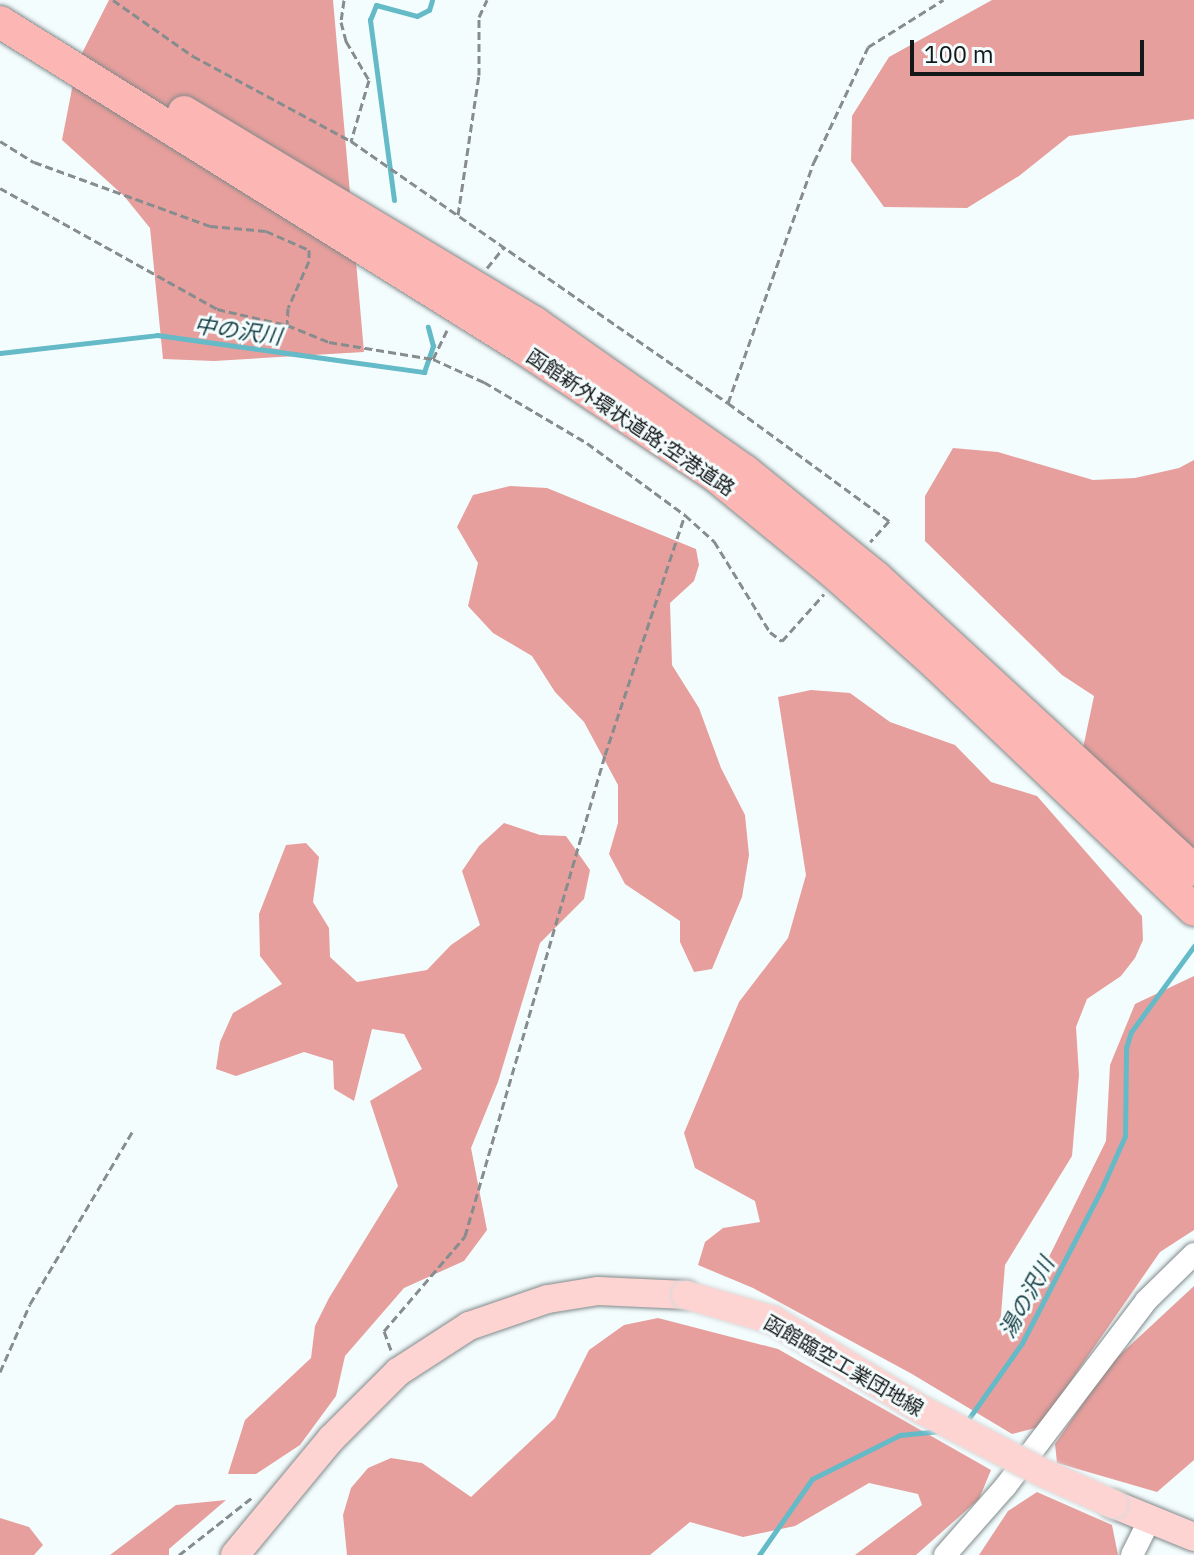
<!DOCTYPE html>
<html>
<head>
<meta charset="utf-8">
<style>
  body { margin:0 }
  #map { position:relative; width:1194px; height:1555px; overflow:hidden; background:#f4fdfe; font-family:"IBM Plex Sans","Noto Sans JP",sans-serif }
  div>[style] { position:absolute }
  .forest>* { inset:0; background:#e69f9c }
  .stream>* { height:5px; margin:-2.5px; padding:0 2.5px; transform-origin:2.5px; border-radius:2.5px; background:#65bac8 }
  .path>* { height:3px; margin-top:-1.5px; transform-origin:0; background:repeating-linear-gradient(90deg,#878d8e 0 8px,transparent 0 12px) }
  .roads { filter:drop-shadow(0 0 2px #81898a) drop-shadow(0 0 2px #81898a) }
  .minor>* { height:22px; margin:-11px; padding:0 11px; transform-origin:11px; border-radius:11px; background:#fff }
  .major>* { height:28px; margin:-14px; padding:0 14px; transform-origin:14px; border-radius:14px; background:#fdd4d2 }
  .highway>* { height:32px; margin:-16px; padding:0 16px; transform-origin:16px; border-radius:16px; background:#fcb7b4 }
  .bridges { filter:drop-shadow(0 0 2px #dadada) drop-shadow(0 0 2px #dadada) }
  .major-bridge>* { height:28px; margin:-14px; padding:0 14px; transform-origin:14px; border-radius:14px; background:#fdd4d2 }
  span { translate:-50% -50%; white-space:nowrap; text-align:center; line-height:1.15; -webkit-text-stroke:6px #f4fdfe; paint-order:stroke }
  .street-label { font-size:20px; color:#151818 }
  .water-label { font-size:22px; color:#1a4248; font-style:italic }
  .scale { position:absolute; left:910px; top:40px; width:234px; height:36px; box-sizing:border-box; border:4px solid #151818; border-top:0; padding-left:10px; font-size:24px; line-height:28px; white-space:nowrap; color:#151818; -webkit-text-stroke:6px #f4fdfe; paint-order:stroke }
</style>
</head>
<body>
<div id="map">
  <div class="forest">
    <i style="clip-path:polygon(109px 0,333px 0,364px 352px,214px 361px,163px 359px,150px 228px,124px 196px,62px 140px,77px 63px)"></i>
    <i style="clip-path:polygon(992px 0,1194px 0,1194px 119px,1069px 136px,1019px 176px,967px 208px,884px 207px,851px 161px,852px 116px,889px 57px)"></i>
    <i style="clip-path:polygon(953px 448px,998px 452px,1093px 480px,1135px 478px,1179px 468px,1194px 460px,1194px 853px,1082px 753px,1094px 696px,1062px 675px,925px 541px,925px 496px)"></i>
    <i style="clip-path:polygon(510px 486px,547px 488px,696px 549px,699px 565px,694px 581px,670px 603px,672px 665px,699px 708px,721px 768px,745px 815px,749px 855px,742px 897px,712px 969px,694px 972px,680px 942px,680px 921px,625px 884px,609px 854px,618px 823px,618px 785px,584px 722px,555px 692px,532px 656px,493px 633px,468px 606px,478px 563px,457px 527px,473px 495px)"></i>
    <i style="clip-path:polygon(811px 690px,850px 693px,890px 722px,955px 745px,991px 782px,1037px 796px,1142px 916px,1143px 940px,1135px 958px,1121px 976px,1087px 999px,1076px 1027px,1079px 1075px,1072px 1156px,1005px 1265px,1000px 1327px,1048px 1259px,1106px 1141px,1110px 1065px,1135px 1004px,1194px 976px,1194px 1230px,1160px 1252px,1039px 1427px,1012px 1434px,912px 1374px,753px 1288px,698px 1265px,705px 1242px,723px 1228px,760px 1222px,755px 1201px,695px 1168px,684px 1133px,739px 1002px,788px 938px,806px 875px,778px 697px)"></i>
    <i style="clip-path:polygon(504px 823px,540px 835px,566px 836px,590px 870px,584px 899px,540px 943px,498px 1082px,471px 1148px,487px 1230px,464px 1261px,404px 1288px,345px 1356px,336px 1396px,300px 1445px,256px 1474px,228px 1474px,245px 1420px,311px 1358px,315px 1326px,329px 1298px,398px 1186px,370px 1101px,422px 1069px,404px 1034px,372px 1029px,354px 1101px,334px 1089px,333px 1061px,304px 1052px,236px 1076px,216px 1069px,220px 1042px,233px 1013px,282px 984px,260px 956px,259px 914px,286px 845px,306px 843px,319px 857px,313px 902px,329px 928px,330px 957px,357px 982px,427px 970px,451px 945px,480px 925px,462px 871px,479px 846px)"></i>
    <i style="clip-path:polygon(1194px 1286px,1194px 1460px,1157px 1492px,1057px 1463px,1055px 1444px,1110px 1364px)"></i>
    <i style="clip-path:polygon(658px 1318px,778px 1349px,991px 1470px,979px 1499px,916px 1555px,855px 1555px,922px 1505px,918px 1494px,869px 1483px,795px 1526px,743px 1537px,690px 1522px,650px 1555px,347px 1555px,343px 1515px,351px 1488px,368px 1468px,391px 1458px,422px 1463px,471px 1497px,555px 1418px,589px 1350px,624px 1325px)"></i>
    <i style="clip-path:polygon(1037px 1492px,1112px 1525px,1118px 1555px,979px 1555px,1008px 1511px)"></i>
    <i style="clip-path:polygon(226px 1500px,169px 1549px,169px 1555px,110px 1555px,176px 1505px)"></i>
    <i style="clip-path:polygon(0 1518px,29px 1527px,43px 1545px,34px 1555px,0 1555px)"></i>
  </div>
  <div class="stream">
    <i style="left:394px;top:200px;width:182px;rotate:-97.6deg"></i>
    <i style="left:370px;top:20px;width:16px;rotate:-68deg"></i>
    <i style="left:376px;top:5px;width:42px;rotate:15deg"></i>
    <i style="left:417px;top:16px;width:13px;rotate:-27deg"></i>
    <i style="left:429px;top:10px;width:10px;rotate:-73deg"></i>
    <i style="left:0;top:353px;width:158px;rotate:-6.5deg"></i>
    <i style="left:157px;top:335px;width:270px;rotate:7.9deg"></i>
    <i style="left:424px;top:372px;width:28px;rotate:-71deg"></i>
    <i style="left:433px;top:346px;width:20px;rotate:-105deg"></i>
    <i style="left:967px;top:1421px;width:95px;rotate:-54.8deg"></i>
    <i style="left:1022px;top:1343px;width:172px;rotate:-62.7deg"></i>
    <i style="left:1101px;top:1190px;width:59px;rotate:-66deg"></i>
    <i style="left:1125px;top:1136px;width:88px;rotate:-89.3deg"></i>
    <i style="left:1126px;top:1048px;width:17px;rotate:-73deg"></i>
    <i style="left:1131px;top:1032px;width:107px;rotate:-53.8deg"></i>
    <i style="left:759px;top:1555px;width:93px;rotate:-55.1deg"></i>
    <i style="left:812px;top:1479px;width:98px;rotate:-26.6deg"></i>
    <i style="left:900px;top:1435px;width:40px;rotate:-5.7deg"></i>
  </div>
  <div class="path">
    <i style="left:113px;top:0;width:98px;rotate:35deg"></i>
    <i style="left:193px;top:56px;width:179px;rotate:28.3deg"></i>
    <i style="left:351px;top:141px;width:459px;rotate:34.8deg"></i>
    <i style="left:728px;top:403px;width:200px;rotate:36.2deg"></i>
    <i style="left:889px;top:521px;width:28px;rotate:132deg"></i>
    <i style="left:344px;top:0;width:22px;rotate:98deg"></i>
    <i style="left:341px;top:22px;width:20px;rotate:75deg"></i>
    <i style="left:346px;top:41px;width:45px;rotate:59.5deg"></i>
    <i style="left:369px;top:80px;width:64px;rotate:106.4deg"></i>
    <i style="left:0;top:141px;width:40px;rotate:32deg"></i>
    <i style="left:34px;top:162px;width:187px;rotate:20deg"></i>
    <i style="left:210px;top:226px;width:56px;rotate:5.1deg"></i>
    <i style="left:266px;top:231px;width:47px;rotate:23.8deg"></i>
    <i style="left:309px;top:250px;width:11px;rotate:90deg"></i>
    <i style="left:309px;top:261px;width:51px;rotate:114.1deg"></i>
    <i style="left:288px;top:308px;width:17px;rotate:93deg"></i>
    <i style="left:0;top:188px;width:248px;rotate:29.1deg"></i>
    <i style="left:217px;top:309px;width:72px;rotate:12.9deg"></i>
    <i style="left:287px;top:325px;width:45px;rotate:22deg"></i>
    <i style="left:329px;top:342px;width:105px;rotate:9.3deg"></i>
    <i style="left:433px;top:359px;width:56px;rotate:24.3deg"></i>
    <i style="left:484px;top:382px;width:120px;rotate:30.6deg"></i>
    <i style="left:587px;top:443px;width:122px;rotate:36.3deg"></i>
    <i style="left:685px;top:515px;width:39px;rotate:42deg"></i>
    <i style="left:714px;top:541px;width:107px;rotate:58.4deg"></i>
    <i style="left:770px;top:632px;width:15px;rotate:37deg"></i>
    <i style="left:782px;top:641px;width:63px;rotate:-48.2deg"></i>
    <i style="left:458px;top:215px;width:142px;rotate:-81.5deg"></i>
    <i style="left:479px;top:75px;width:58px;rotate:-90deg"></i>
    <i style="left:479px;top:17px;width:19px;rotate:-65deg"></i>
    <i style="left:487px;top:268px;width:27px;rotate:-51deg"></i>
    <i style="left:433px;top:359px;width:32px;rotate:-64deg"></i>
    <i style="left:728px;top:403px;width:256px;rotate:-70.4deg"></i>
    <i style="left:814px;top:162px;width:127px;rotate:-64.8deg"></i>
    <i style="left:868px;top:47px;width:89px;rotate:-32.1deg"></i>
    <i style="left:391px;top:1350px;width:20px;rotate:-110deg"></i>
    <i style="left:384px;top:1331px;width:125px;rotate:-49.5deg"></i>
    <i style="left:465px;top:1236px;width:501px;rotate:-73.77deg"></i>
    <i style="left:605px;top:755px;width:253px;rotate:-71.6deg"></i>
    <i style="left:0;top:1372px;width:74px;rotate:-66.2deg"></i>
    <i style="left:30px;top:1304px;width:200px;rotate:-59.3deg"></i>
    <i style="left:179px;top:1555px;width:95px;rotate:-38.2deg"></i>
  </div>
  <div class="roads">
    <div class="minor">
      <i style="left:945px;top:1555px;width:91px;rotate:-48.6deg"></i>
      <i style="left:1005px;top:1487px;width:233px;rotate:-52.8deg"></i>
      <i style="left:1146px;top:1301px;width:67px;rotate:-44.4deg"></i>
      <i style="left:1132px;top:1555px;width:40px;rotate:-63.4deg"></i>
    </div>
    <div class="major">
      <i style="left:1113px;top:1504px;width:87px;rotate:22.2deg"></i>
      <i style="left:235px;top:1555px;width:151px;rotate:-50.4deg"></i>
      <i style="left:331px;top:1439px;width:95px;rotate:-45deg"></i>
      <i style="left:398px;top:1372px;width:85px;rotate:-32.9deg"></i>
      <i style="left:469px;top:1326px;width:83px;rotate:-18.9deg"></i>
      <i style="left:548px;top:1299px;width:51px;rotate:-9.1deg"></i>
      <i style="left:598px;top:1291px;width:88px;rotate:2.6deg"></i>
    </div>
    <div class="highway">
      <i style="left:0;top:22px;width:616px;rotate:31.94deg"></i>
      <i style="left:523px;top:348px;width:233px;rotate:33.6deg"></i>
      <i style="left:717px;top:477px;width:149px;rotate:39.3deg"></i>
      <i style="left:832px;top:571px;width:141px;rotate:41.8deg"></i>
      <i style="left:937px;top:665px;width:355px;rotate:43.6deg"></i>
      <i style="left:184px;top:112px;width:410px;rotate:31deg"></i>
      <i style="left:535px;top:323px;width:257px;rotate:35.2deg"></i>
      <i style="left:745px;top:471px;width:169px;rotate:39deg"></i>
      <i style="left:876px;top:577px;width:432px;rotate:42.7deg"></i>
    </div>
  </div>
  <div class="bridges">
    <div class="major-bridge">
      <i style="left:686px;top:1295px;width:91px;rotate:16deg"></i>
      <i style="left:773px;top:1320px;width:176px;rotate:31.1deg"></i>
      <i style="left:924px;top:1411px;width:132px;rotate:27.5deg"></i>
      <i style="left:1041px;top:1472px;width:79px;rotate:24deg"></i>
    </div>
  </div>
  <div class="street-label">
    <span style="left:631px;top:422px;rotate:34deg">函館新外環状道路;空港道路</span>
    <span style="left:844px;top:1365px;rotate:30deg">函館臨空工業団地線</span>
  </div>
  <div class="water-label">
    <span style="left:238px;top:330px;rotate:8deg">中の沢川</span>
    <span style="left:1026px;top:1297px;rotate:-61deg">湯の沢川</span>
  </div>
  <div class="scale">100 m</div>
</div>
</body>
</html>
